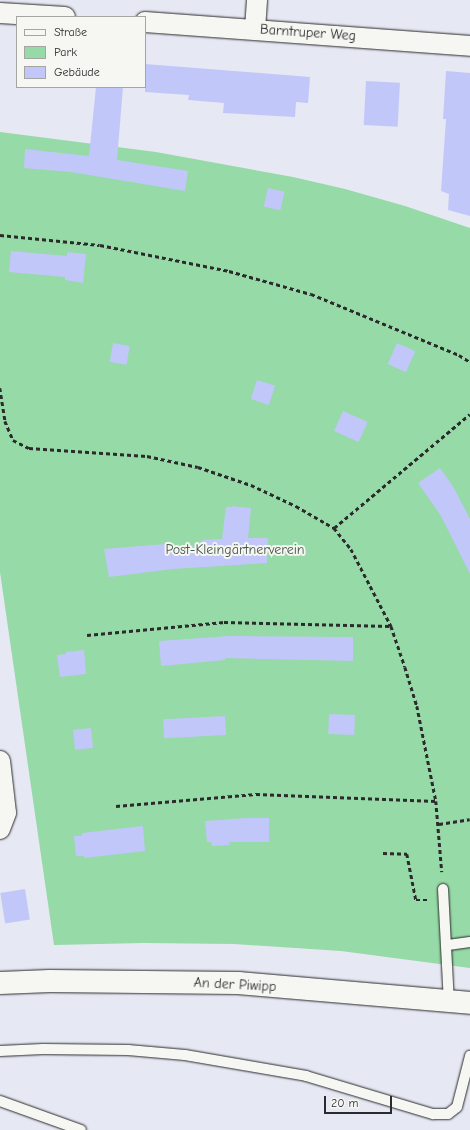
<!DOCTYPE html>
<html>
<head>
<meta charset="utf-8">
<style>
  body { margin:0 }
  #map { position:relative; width:470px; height:1130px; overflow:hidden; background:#e6e8f4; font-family:"Comic Neue",sans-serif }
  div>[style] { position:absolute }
  .green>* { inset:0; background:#95daa7 }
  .building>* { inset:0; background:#c2c7f9; transform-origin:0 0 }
  .path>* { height:2.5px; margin-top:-1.25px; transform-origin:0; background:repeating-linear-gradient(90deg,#2b2b2b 0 4px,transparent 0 7px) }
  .roads { filter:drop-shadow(0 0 1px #2b2b2b) drop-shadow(0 0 1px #2b2b2b) }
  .lane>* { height:10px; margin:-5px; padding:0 5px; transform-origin:5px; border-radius:5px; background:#f6f6f2 }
  .street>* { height:20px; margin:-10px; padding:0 10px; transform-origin:10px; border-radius:10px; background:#f6f6f2 }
  .secondary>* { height:22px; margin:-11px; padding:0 11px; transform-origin:11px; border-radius:11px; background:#f6f6f2 }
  span { translate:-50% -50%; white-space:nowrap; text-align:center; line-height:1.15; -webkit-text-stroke:4px #f6f6f2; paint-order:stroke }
  .street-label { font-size:14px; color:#2b2b2b }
  .park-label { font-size:14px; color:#46574a }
  .legend { position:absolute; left:16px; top:16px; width:130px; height:72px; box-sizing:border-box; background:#f6f6f2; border:1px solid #a5a5a2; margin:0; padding:5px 7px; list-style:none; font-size:12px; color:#2b2b2b }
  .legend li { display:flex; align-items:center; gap:8px; height:20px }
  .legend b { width:20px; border:1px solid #a5a5a2 }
  .scale { position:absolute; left:324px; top:1096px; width:68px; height:18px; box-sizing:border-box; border:2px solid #2b2b2b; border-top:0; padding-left:5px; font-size:12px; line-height:14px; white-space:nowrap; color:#2b2b2b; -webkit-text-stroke:3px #f6f6f2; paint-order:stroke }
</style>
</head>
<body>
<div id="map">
  <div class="green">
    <i style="clip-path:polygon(0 132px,156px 152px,293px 177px,345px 189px,405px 206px,470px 228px,470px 968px,341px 951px,234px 944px,144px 943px,54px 945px,0 572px)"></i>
  </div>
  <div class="building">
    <i style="clip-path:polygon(145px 64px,310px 77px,308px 103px,296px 102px,295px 117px,223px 113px,224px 103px,188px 100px,189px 95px,145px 92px)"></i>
    <i style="clip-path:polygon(446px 71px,470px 73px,470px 216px,448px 210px,449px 194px,441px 191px,446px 119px,443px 119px)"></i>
    <i style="left:366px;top:81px;width:34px;height:44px;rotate:3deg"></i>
    <i style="clip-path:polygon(96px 87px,123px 87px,117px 160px,188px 171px,185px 191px,71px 172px,24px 168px,25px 149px,89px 156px)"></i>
    <i style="left:268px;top:188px;width:17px;height:19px;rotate:13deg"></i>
    <i style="clip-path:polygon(11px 251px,67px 256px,67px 252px,86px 254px,83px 283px,65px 280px,65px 277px,9px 272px)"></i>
    <i style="left:113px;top:343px;width:17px;height:19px;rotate:10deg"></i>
    <i style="left:397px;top:343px;width:20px;height:23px;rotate:24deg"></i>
    <i style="left:257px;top:380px;width:19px;height:20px;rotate:18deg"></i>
    <i style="left:343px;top:411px;width:27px;height:22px;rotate:24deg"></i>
    <i style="clip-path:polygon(440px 468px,454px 488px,470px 519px,470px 574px,441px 516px,418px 483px)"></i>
    <i style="clip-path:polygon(232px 506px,251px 508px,248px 538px,268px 538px,267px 563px,173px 569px,109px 577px,104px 549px,166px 544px,166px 548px,203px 546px,202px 540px,222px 539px,226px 507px,232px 507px)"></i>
    <i style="clip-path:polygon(229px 636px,353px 637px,353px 661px,225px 658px,225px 660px,161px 666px,159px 641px)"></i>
    <i style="clip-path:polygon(84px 650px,86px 674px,60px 677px,57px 655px,66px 654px,66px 652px)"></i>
    <i style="left:329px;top:714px;width:26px;height:20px;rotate:2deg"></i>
    <i style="left:225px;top:716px;width:19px;height:62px;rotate:87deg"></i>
    <i style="left:91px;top:728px;width:20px;height:18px;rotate:84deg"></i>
    <i style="clip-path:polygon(246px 818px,269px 818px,269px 842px,229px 842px,230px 845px,212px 846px,211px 842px,207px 842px,205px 821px)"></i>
    <i style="clip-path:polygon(143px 826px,145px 851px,84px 858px,84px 856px,76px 856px,74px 836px,82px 836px,82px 833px)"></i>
    <i style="left:25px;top:889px;width:31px;height:25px;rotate:81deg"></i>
  </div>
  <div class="path">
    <i style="left:0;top:235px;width:100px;rotate:5.7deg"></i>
    <i style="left:100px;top:245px;width:132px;rotate:11.4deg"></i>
    <i style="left:229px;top:271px;width:85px;rotate:15.7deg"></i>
    <i style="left:311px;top:294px;width:160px;rotate:22.4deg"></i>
    <i style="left:459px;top:355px;width:13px;rotate:32deg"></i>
    <i style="left:0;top:388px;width:33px;rotate:81deg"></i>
    <i style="left:5px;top:421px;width:21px;rotate:67deg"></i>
    <i style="left:13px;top:440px;width:18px;rotate:27deg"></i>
    <i style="left:29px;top:448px;width:118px;rotate:3.9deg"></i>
    <i style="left:147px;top:456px;width:52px;rotate:12.2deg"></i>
    <i style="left:198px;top:467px;width:56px;rotate:18.8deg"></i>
    <i style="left:251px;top:485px;width:50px;rotate:25deg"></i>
    <i style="left:296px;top:506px;width:44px;rotate:30.1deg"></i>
    <i style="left:334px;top:528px;width:27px;rotate:51deg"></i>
    <i style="left:351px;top:549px;width:87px;rotate:62.5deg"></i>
    <i style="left:391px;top:626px;width:43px;rotate:71.1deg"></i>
    <i style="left:405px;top:667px;width:41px;rotate:72.9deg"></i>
    <i style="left:417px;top:706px;width:97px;rotate:78.7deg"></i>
    <i style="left:436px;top:801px;width:71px;rotate:85.2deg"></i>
    <i style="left:334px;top:528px;width:177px;rotate:-40deg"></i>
    <i style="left:87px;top:635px;width:138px;rotate:-5.4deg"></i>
    <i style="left:224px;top:622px;width:166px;rotate:1.4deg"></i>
    <i style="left:116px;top:806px;width:141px;rotate:-4.9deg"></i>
    <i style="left:256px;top:794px;width:180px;rotate:2.2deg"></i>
    <i style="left:439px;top:824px;width:31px;rotate:-9deg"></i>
    <i style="left:383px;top:853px;width:24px;rotate:2deg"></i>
    <i style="left:407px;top:854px;width:47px;rotate:78.9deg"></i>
    <i style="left:416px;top:900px;width:12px"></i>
  </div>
  <div class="roads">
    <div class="lane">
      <i style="left:443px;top:889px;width:114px;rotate:87deg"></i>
      <i style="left:448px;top:945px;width:22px;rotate:-8deg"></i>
      <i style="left:0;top:1051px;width:43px;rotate:-2.7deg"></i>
      <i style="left:43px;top:1049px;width:85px;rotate:0.7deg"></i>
      <i style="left:128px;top:1050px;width:57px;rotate:5deg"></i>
      <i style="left:185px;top:1055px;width:123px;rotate:9.8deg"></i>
      <i style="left:306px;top:1076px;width:133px;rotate:16.7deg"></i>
      <i style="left:433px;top:1114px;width:15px"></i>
      <i style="left:448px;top:1114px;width:11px;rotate:-38deg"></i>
      <i style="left:457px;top:1107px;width:53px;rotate:-75.7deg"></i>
      <i style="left:0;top:1101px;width:86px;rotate:19.7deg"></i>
    </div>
    <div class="street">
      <i style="left:0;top:13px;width:65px;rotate:3.5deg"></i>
      <i style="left:145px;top:22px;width:326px;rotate:4.2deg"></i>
      <i style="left:255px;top:29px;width:29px;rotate:-86deg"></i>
      <i style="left:0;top:761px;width:52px;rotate:83.4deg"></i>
      <i style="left:6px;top:813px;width:17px;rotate:111deg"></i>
    </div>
    <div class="secondary">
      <i style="left:0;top:983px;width:50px;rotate:-2.3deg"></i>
      <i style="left:50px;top:981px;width:188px;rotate:0.6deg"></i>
      <i style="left:238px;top:983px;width:233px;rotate:4.9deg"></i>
    </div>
  </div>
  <div class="street-label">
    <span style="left:308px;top:33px;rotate:4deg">Barntruper Weg</span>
    <span style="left:235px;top:985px;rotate:3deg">An der Piwipp</span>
  </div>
  <div class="park-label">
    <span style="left:235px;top:550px">Post-Kleingärtnerverein</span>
  </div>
  <ul class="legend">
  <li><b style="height:5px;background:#f6f6f2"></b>Straße</li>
  <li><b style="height:11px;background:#95daa7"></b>Park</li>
  <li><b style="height:11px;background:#c2c7f9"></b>Gebäude</li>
  </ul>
  <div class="scale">20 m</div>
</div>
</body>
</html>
